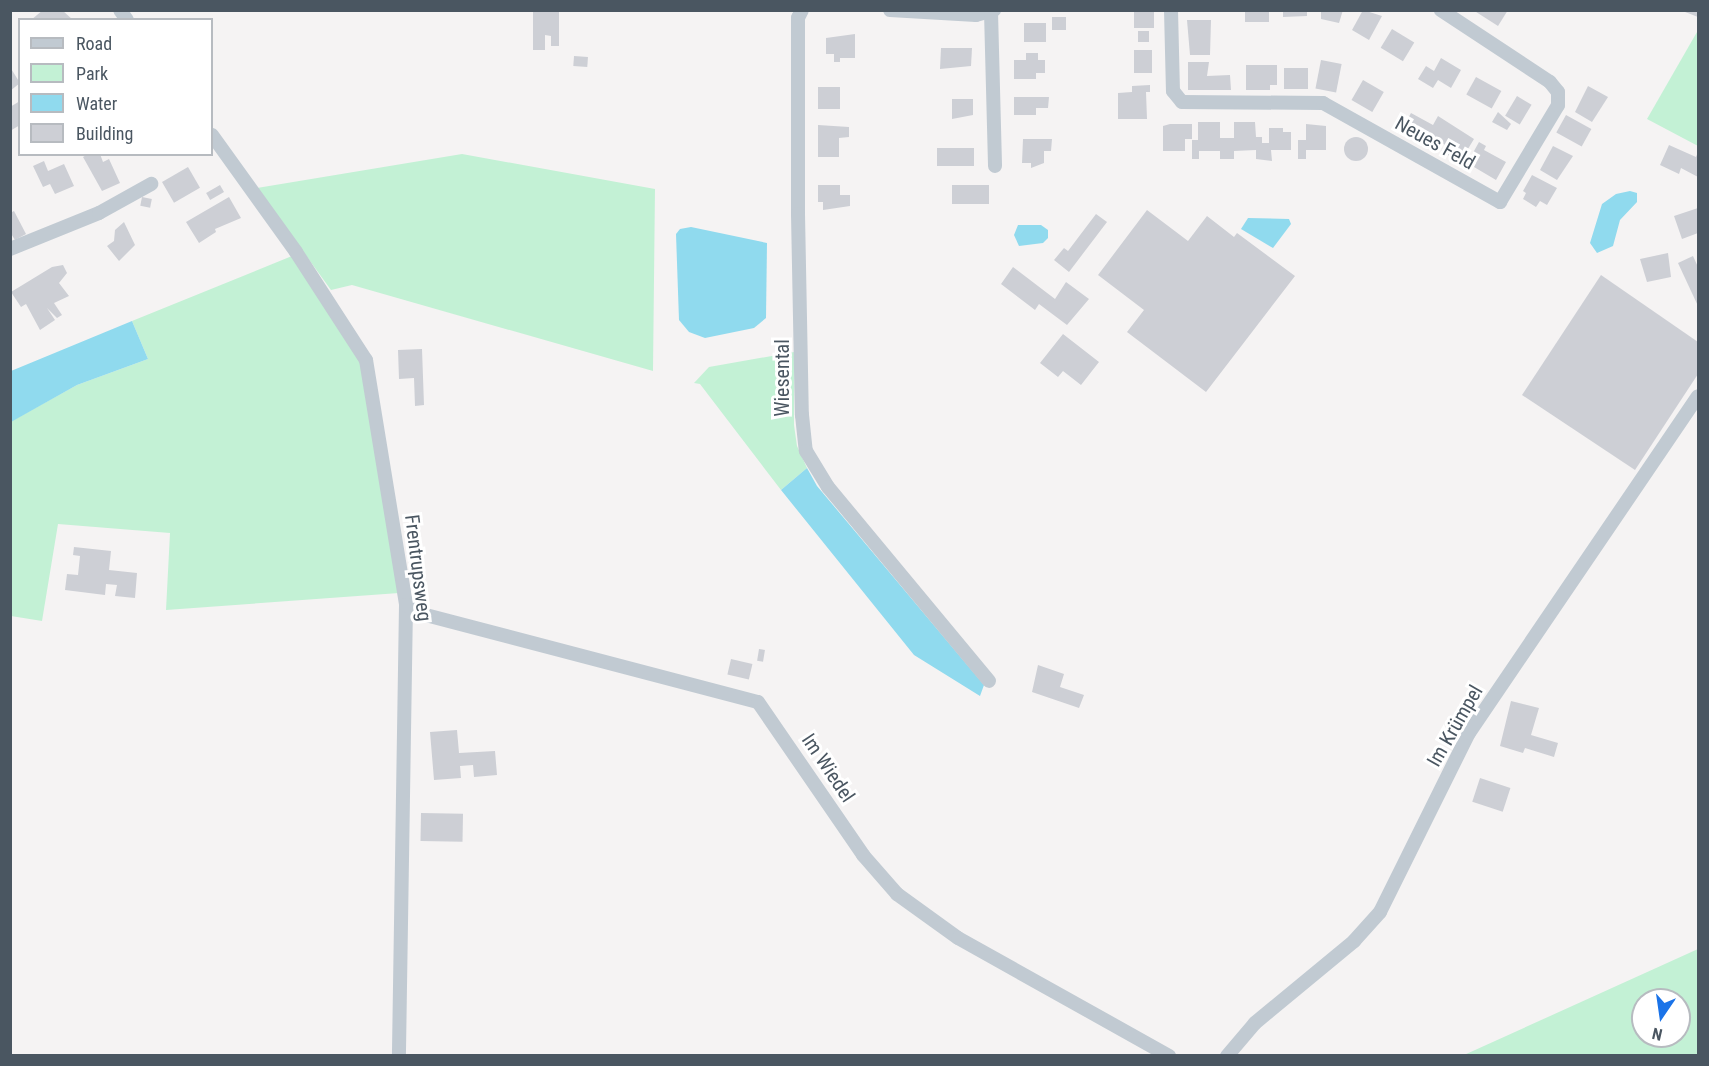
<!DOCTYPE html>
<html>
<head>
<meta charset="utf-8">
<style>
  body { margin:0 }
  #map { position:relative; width:1709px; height:1066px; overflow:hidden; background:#f5f3f3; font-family:"Roboto Condensed",sans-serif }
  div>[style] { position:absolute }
  .green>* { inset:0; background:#c3f1d5 }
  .water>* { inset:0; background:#90daee }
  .building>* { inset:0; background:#cdcfd5; transform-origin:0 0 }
  .round { border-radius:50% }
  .minor>* { height:14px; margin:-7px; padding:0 7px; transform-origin:7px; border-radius:7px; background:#c1cad2 }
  span { translate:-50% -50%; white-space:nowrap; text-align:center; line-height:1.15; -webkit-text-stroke:6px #fff; paint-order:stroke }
  .street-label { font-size:20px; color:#4a5661 }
  .frame { position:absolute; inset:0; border:12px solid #4a5661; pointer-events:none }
  .legend { position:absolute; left:18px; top:18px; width:195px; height:138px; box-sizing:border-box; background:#fff; border:2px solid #b7bbc0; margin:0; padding:8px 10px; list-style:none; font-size:18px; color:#4a5661 }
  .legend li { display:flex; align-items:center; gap:12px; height:30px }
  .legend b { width:30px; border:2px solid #b7bbc0 }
  .north { position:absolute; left:1631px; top:988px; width:60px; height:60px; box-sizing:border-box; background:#fff; border:2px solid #b7bbc0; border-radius:50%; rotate:193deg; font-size:16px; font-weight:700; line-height:24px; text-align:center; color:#4a5661 }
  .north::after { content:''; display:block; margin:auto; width:21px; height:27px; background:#1a73e8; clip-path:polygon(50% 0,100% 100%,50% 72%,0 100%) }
</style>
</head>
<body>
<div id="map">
  <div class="green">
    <i style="clip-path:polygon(1697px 32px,1698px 33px,1698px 146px,1647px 119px)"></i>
    <i style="clip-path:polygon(462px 154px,655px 189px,653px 371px,352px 285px,331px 290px,257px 188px)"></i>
    <i style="clip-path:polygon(292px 256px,360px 351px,399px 593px,166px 610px,170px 533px,58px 524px,42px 621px,11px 616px,10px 422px,77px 385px,148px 359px,132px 321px)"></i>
    <i style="clip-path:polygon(794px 352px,794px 425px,797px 446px,807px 468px,781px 490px,700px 384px,694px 383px,709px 367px)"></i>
    <i style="clip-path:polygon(evenodd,1698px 949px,1698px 1055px,1464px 1055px,1698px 949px,1643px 1000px,1679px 1000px,1679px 1036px,1643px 1036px,1643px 1000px)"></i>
  </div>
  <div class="water">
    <i style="clip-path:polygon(1630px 191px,1637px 193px,1637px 202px,1620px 220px,1613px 246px,1597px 253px,1590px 243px,1602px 204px,1616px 194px)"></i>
    <i style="clip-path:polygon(1248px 218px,1289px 219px,1291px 224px,1273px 248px,1241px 229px)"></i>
    <i style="clip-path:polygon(1018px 225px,1041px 225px,1048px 230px,1048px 238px,1043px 243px,1019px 246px,1014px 235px)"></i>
    <i style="clip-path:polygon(691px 227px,767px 243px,766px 318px,754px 328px,705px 338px,689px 332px,679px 320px,676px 234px,680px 229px)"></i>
    <i style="clip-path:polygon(132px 321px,148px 359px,77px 385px,11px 422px,11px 371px)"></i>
    <i style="clip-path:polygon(807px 468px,817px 486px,984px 685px,980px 696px,914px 655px,781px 490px)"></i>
  </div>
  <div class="building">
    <i style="clip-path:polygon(43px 10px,62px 10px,73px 20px,31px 20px)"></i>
    <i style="clip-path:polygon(533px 10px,559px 10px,559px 46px,551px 46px,551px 36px,545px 35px,545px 50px,533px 50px)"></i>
    <i style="left:1134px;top:10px;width:20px;height:18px"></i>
    <i style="left:1245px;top:10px;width:24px;height:12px"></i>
    <i style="clip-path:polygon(1283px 10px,1307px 10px,1307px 16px,1283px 17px)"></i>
    <i style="clip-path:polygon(1321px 10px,1343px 10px,1339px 23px,1321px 19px)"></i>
    <i style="clip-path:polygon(1363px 10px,1382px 16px,1369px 40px,1352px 30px)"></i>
    <i style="clip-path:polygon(1473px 10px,1508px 10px,1498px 26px)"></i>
    <i style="clip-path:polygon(1680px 10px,1698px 10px,1698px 17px)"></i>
    <i style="left:1052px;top:17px;width:14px;height:13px"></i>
    <i style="clip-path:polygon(1187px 20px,1211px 20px,1210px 55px,1190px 55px)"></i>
    <i style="left:1024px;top:23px;width:22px;height:19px"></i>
    <i style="left:1392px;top:29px;width:26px;height:22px;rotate:31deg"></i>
    <i style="left:1138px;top:31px;width:11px;height:11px"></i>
    <i style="clip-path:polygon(855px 34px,855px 58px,840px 58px,840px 62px,834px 62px,834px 54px,826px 54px,826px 38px)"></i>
    <i style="clip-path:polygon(941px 48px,972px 48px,971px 66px,940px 69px)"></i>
    <i style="left:1134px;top:50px;width:18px;height:23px"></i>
    <i style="clip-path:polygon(1026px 53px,1038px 53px,1038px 60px,1045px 60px,1045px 73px,1036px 73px,1036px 79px,1014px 79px,1014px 60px,1026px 60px)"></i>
    <i style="left:574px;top:56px;width:14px;height:10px;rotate:4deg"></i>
    <i style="clip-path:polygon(1441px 58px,1461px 70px,1451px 88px,1438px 80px,1433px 88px,1418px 79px,1426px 66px,1434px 71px)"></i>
    <i style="left:1321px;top:60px;width:21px;height:29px;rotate:11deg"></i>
    <i style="clip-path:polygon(1188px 62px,1209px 62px,1207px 76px,1230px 75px,1231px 90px,1188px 90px)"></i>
    <i style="clip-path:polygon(1246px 65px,1277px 65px,1277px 85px,1270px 85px,1270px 90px,1246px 90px)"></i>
    <i style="clip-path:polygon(10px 67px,20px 83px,10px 91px)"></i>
    <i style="left:1284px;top:68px;width:24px;height:21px"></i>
    <i style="left:1476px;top:77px;width:29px;height:20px;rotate:29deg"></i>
    <i style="left:1363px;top:80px;width:24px;height:23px;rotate:30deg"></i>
    <i style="clip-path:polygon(1150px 85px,1150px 92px,1146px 92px,1147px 119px,1118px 119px,1118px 93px,1132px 92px,1132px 86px)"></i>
    <i style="clip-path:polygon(1588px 86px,1608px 97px,1592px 122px,1575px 112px)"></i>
    <i style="left:818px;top:87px;width:22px;height:22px"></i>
    <i style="left:1517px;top:96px;width:17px;height:23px;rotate:31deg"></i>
    <i style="clip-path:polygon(1014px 97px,1049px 97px,1048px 108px,1036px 108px,1036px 115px,1014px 115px)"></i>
    <i style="clip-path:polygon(952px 99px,973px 99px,973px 115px,952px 119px)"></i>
    <i style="clip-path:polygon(20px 101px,20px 125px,10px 131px,10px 107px)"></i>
    <i style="clip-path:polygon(1498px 112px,1511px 124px,1507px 130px,1492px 122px)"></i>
    <i style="clip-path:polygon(1411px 113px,1433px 125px,1438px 116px,1474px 139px,1460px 162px,1441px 151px,1445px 145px,1428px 133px,1424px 141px,1402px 129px)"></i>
    <i style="left:1566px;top:115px;width:29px;height:20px;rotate:29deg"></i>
    <i style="clip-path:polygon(1198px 122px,1220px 122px,1220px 138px,1234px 138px,1234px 122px,1255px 122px,1256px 137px,1262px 137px,1262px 143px,1269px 143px,1269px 128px,1283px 128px,1283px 132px,1291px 132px,1291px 150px,1271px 150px,1272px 161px,1256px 159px,1256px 150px,1234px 151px,1234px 159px,1220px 159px,1220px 151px,1199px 151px,1199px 159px,1192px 159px,1192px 140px,1198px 140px)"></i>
    <i style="clip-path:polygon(1170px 124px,1192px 124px,1192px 139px,1185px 139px,1185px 151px,1163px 151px,1163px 126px)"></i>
    <i style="clip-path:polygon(1306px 124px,1326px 126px,1326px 150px,1306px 150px,1306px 159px,1298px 159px,1298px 140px,1306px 140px)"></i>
    <i style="clip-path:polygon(818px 125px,849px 127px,849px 137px,839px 138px,839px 157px,818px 157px)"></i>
    <i class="round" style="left:1344px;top:137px;width:24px;height:24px"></i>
    <i style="clip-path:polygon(1023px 139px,1052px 139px,1051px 151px,1044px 151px,1044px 163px,1031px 168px,1031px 163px,1022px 163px)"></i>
    <i style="clip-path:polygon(1479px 142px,1486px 146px,1484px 150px,1506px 162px,1496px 180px,1474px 167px,1476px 163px,1469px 160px)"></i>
    <i style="clip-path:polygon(1669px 145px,1696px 157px,1698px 152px,1698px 177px,1681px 168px,1679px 174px,1660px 165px)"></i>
    <i style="clip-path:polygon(1553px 146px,1573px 156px,1557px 180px,1540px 170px)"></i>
    <i style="left:937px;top:148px;width:37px;height:18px"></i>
    <i style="clip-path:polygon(88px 154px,100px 154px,103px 162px,109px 159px,120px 183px,102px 191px,83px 157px)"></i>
    <i style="clip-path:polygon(44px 161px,48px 171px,64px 164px,74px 186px,55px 194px,50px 184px,43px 187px,33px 166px)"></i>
    <i style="left:188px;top:167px;width:24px;height:30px;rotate:60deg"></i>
    <i style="clip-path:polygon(1532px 175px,1557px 188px,1547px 205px,1540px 201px,1536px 207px,1523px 199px,1526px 193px,1523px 191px)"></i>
    <i style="left:220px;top:185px;width:8px;height:16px;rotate:60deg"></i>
    <i style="clip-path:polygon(818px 185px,840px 185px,840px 195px,850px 195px,850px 206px,823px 210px,823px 202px,818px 202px)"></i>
    <i style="left:952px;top:185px;width:37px;height:19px"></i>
    <i style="left:142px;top:197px;width:10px;height:9px;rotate:11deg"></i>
    <i style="clip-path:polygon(229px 197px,241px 218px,215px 229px,216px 232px,199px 243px,186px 222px)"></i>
    <i style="clip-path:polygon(1698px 208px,1698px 233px,1682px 239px,1674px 216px)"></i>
    <i style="clip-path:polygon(1147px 210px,1188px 241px,1207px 216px,1234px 237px,1237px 233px,1295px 276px,1206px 392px,1127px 332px,1144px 310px,1098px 275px)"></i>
    <i style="clip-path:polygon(14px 211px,26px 234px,15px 240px,10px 232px,10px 213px)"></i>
    <i style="clip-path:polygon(1096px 214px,1107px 222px,1069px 272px,1054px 260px,1064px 248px,1068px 251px)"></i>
    <i style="clip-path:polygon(124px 222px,135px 245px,119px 261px,107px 246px,114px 241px,115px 230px)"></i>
    <i style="clip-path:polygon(1668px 253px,1671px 277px,1647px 282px,1640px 259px)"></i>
    <i style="clip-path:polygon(1693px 256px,1698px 267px,1698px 306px,1678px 263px)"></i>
    <i style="clip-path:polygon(63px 265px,67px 273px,59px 283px,69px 296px,54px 303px,62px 315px,57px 318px,47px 308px,55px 320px,40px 330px,26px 304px,21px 307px,11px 292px,52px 267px)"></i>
    <i style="clip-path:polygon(1013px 267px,1055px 299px,1066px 282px,1089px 299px,1067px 325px,1039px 304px,1035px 310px,1001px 284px)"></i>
    <i style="clip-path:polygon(1601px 275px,1698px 342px,1698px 374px,1635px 470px,1522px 395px)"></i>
    <i style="clip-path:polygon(1063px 334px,1099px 362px,1081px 385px,1063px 371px,1058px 377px,1040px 363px)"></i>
    <i style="clip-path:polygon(422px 349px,424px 405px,415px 406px,414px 378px,399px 379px,398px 350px)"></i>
    <i style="clip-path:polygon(74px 547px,111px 551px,109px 570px,137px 573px,135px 598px,115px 596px,117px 585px,106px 584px,105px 595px,65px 590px,67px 574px,78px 575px,80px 556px,73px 555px)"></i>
    <i style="left:759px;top:649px;width:6px;height:12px;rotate:9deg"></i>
    <i style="left:731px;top:659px;width:22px;height:16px;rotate:13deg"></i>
    <i style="clip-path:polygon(1038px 665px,1064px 674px,1060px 687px,1084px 695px,1079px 708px,1032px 692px)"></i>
    <i style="clip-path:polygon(1511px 701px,1539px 708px,1531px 735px,1558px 743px,1554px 757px,1525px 748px,1523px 753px,1500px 746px)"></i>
    <i style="clip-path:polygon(457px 730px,459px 753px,495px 751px,497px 775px,474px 777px,473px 765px,460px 766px,461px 778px,434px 780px,430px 732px)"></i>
    <i style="left:1480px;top:778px;width:32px;height:25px;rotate:18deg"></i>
    <i style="left:421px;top:813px;width:42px;height:28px;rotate:1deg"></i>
  </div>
  <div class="minor">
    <i style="left:120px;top:10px;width:12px;rotate:55deg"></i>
    <i style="left:802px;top:10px;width:9px;rotate:117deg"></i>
    <i style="left:798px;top:18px;width:196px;rotate:90deg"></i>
    <i style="left:798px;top:214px;width:201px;rotate:88.9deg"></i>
    <i style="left:802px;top:415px;width:36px;rotate:84deg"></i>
    <i style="left:806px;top:451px;width:42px;rotate:58.6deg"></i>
    <i style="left:828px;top:487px;width:252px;rotate:50.3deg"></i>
    <i style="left:890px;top:10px;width:86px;rotate:3.3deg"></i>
    <i style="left:976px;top:15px;width:19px;rotate:-16deg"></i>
    <i style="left:1171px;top:10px;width:81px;rotate:88.6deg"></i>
    <i style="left:1173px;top:91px;width:14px;rotate:51deg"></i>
    <i style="left:1182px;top:102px;width:141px;rotate:0.4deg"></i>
    <i style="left:1323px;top:103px;width:203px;rotate:29.2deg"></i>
    <i style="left:1500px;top:202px;width:113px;rotate:-59.1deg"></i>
    <i style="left:1558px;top:105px;width:13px;rotate:-90deg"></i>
    <i style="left:1558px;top:92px;width:13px;rotate:-129deg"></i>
    <i style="left:1550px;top:82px;width:131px;rotate:-146.6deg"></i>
    <i style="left:991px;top:12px;width:154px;rotate:88.5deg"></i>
    <i style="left:212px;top:135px;width:144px;rotate:54.3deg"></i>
    <i style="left:296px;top:252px;width:129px;rotate:57.1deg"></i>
    <i style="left:366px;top:360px;width:248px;rotate:80.7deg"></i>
    <i style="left:406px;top:605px;width:451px;rotate:90.9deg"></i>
    <i style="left:10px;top:249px;width:96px;rotate:-22deg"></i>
    <i style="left:99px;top:213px;width:60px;rotate:-29.1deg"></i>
    <i style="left:406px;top:605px;width:18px;rotate:29deg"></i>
    <i style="left:422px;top:614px;width:347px;rotate:14.7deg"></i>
    <i style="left:758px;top:702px;width:186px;rotate:55.5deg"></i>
    <i style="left:863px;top:855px;width:52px;rotate:48.9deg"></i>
    <i style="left:897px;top:894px;width:75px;rotate:35.8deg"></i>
    <i style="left:958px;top:938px;width:242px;rotate:29.2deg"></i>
    <i style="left:1227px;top:1056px;width:43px;rotate:-49.7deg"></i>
    <i style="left:1255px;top:1023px;width:129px;rotate:-39.6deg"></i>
    <i style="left:1354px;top:941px;width:39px;rotate:-48deg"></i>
    <i style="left:1380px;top:912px;width:200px;rotate:-63.6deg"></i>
    <i style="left:1469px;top:733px;width:407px;rotate:-55.8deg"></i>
  </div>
  <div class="street-label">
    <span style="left:1435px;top:143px;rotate:29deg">Neues Feld</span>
    <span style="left:782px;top:378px;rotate:-90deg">Wiesental</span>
    <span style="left:418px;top:568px;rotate:83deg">Frentrupsweg</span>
    <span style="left:1455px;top:726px;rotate:-60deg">Im Krümpel</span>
    <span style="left:828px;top:768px;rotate:56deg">Im Wiedel</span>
  </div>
  <div class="frame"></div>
  <ul class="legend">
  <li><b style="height:8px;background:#c1cad2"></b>Road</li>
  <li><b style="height:16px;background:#c3f1d5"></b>Park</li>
  <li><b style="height:16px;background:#90daee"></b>Water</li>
  <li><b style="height:16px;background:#cdcfd5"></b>Building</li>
  </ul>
  <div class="north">N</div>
</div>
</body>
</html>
